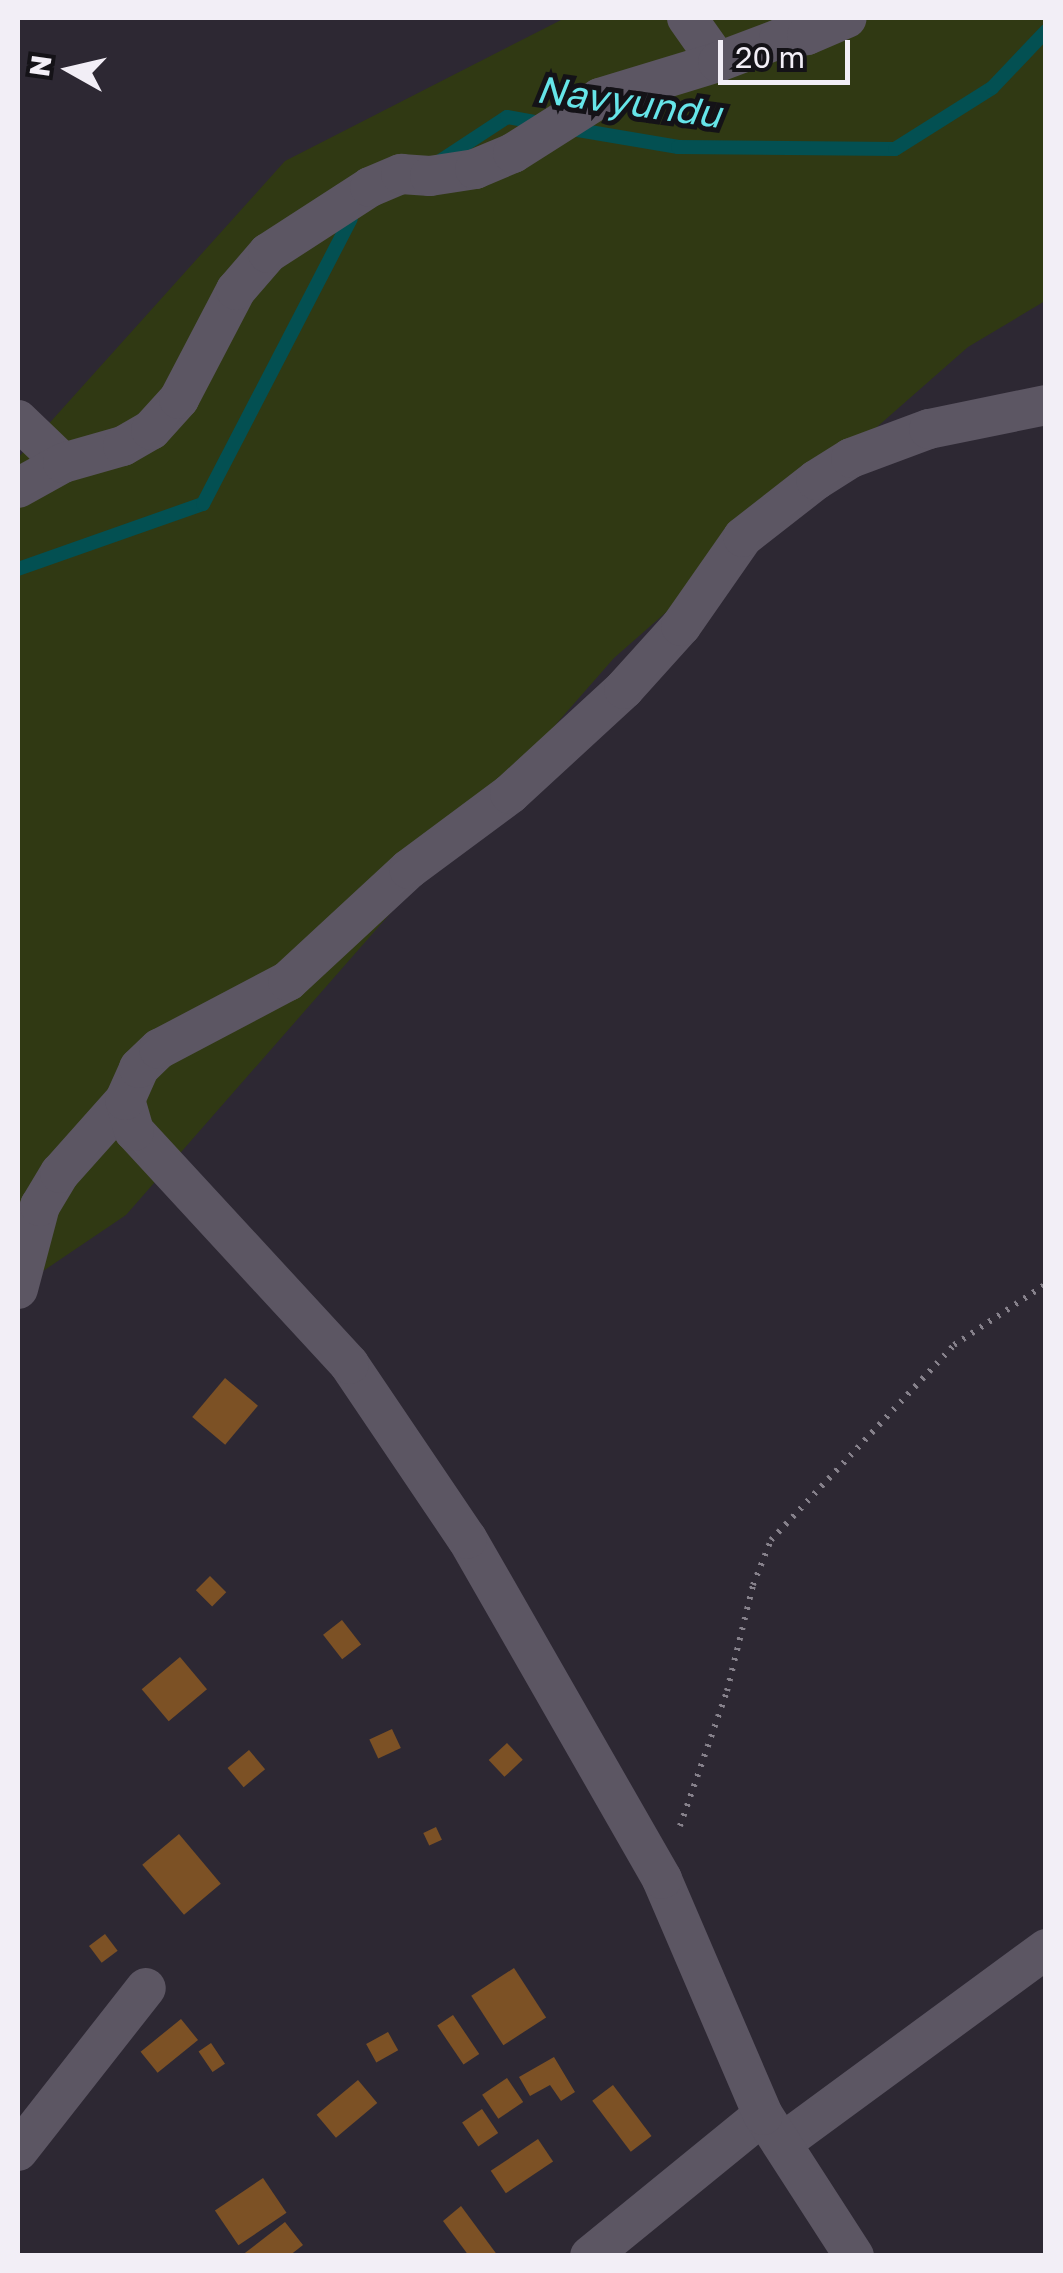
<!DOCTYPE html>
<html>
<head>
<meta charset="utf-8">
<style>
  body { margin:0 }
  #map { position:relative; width:1063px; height:2273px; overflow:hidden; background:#2d2833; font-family:"Golos Text",sans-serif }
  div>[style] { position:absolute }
  .green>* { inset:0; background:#303913 }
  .stream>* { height:14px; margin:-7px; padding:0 7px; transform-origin:7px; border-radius:7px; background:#035052 }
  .building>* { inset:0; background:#7c5125; transform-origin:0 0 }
  .path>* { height:6px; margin-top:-3px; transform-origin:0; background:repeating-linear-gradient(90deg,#86818b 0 2.5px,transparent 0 10.5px) }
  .minor>* { height:40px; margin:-20px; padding:0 20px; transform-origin:20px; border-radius:20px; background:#5c5663 }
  span { translate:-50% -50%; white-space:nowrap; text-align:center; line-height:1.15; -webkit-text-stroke:10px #141217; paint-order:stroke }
  .water-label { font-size:38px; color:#66e5e9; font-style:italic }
  .frame { position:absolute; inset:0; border:20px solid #f2eef6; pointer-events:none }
  .north { position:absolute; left:20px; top:20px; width:100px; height:100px; -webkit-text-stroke:8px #141217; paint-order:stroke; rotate:278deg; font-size:28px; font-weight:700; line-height:40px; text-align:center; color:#f2eef6 }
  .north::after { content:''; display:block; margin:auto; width:35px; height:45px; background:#f2eef6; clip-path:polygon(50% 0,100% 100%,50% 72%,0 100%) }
  .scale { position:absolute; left:718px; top:40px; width:132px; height:45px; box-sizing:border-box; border:5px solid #f2eef6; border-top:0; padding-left:12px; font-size:30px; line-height:35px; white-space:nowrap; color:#f2eef6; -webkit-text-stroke:8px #141217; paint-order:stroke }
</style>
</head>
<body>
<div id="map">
  <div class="green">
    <i style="clip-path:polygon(565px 18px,1045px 18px,1045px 301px,968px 347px,614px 658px,126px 1215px,18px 1288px,18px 458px,285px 161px)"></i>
  </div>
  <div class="stream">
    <i style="left:566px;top:128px;width:114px;rotate:9.6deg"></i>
    <i style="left:678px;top:147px;width:217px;rotate:0.5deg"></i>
    <i style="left:895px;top:149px;width:115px;rotate:-32.2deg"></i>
    <i style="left:992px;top:88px;width:79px;rotate:-46.5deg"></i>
    <i style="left:440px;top:161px;width:80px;rotate:-33.3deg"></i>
    <i style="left:507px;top:117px;width:39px;rotate:10deg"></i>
    <i style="left:18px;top:569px;width:196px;rotate:-19.4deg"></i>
    <i style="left:203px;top:504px;width:321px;rotate:-62.6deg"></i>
  </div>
  <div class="building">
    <i style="left:225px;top:1378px;width:43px;height:51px;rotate:40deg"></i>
    <i style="left:210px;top:1576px;width:23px;height:20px;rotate:45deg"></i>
    <i style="left:342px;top:1620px;width:31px;height:24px;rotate:52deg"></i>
    <i style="left:180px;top:1657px;width:42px;height:50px;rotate:50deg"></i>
    <i style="left:392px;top:1729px;width:21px;height:25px;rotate:65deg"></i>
    <i style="left:507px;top:1743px;width:23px;height:25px;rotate:47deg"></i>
    <i style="left:249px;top:1750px;width:25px;height:28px;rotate:50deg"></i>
    <i style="left:436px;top:1827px;width:14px;height:14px;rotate:65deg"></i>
    <i style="left:179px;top:1834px;width:65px;height:48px;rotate:50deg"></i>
    <i style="left:105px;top:1934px;width:21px;height:20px;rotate:53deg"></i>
    <i style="left:514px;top:1968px;width:59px;height:51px;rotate:57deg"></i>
    <i style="left:453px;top:2015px;width:47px;height:19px;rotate:56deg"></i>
    <i style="left:181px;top:2019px;width:27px;height:52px;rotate:51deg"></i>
    <i style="left:388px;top:2032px;width:21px;height:25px;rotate:61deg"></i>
    <i style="left:211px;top:2043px;width:25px;height:15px;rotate:56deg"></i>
    <i style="clip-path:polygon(554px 2057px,575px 2092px,561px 2101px,550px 2085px,530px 2096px,519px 2077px)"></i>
    <i style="left:507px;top:2078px;width:29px;height:30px;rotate:56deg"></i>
    <i style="left:358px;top:2080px;width:30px;height:54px;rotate:50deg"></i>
    <i style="left:613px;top:2085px;width:64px;height:26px;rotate:53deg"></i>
    <i style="left:482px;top:2109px;width:29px;height:24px;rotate:56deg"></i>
    <i style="left:538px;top:2139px;width:27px;height:57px;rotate:56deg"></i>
    <i style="left:263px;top:2178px;width:42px;height:58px;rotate:56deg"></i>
    <i style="clip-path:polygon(461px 2206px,498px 2256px,469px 2256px,443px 2221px)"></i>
    <i style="clip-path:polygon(285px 2222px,303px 2245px,289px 2256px,241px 2256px)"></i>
  </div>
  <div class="path">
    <i style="left:680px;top:1826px;width:143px;rotate:-70.8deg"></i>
    <i style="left:727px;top:1691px;width:109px;rotate:-76.2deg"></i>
    <i style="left:753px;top:1585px;width:48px;rotate:-68.2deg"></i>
    <i style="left:771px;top:1540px;width:267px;rotate:-46.8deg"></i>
    <i style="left:954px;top:1345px;width:110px;rotate:-33.5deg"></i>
  </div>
  <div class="minor">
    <i style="left:687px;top:18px;width:54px;rotate:54.8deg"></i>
    <i style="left:18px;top:420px;width:62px;rotate:43.7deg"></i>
    <i style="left:18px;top:488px;width:51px;rotate:-29.1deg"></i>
    <i style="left:63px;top:463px;width:62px;rotate:-15.8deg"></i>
    <i style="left:123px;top:446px;width:32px;rotate:-30deg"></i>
    <i style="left:151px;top:430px;width:42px;rotate:-47.9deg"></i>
    <i style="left:179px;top:399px;width:123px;rotate:-62.4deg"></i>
    <i style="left:236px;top:290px;width:49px;rotate:-49.1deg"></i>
    <i style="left:268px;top:253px;width:121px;rotate:-32.9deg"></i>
    <i style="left:370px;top:187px;width:34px;rotate:-23deg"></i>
    <i style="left:401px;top:174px;width:29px;rotate:4deg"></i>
    <i style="left:430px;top:176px;width:46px;rotate:-8.8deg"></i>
    <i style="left:475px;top:169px;width:41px;rotate:-22.8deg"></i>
    <i style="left:513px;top:153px;width:103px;rotate:-32.3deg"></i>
    <i style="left:600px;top:98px;width:123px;rotate:-17deg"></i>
    <i style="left:718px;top:62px;width:65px;rotate:-20.7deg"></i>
    <i style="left:779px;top:39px;width:28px;rotate:-8deg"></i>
    <i style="left:807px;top:35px;width:43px;rotate:-23deg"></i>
    <i style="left:18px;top:1289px;width:86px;rotate:-75.2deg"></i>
    <i style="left:40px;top:1206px;width:39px;rotate:-59deg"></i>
    <i style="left:60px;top:1173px;width:98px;rotate:-48.3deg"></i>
    <i style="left:782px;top:2143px;width:328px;rotate:-36.3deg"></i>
    <i style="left:18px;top:2151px;width:207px;rotate:-51.9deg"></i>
    <i style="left:590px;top:2256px;width:223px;rotate:-39.2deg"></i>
    <i style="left:854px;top:2256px;width:168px;rotate:-122.8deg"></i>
    <i style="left:763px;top:2115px;width:257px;rotate:-113.2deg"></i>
    <i style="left:662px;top:1879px;width:392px;rotate:-119.8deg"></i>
    <i style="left:467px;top:1539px;width:211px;rotate:-124deg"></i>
    <i style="left:349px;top:1364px;width:317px;rotate:-132.7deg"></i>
    <i style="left:134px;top:1131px;width:32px;rotate:-106deg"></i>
    <i style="left:125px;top:1100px;width:35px;rotate:-66deg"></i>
    <i style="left:139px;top:1068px;width:28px;rotate:-44deg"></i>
    <i style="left:159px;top:1049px;width:146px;rotate:-27.8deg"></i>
    <i style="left:288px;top:981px;width:165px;rotate:-42.8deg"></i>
    <i style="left:409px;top:869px;width:126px;rotate:-36.6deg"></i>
    <i style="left:510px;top:794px;width:155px;rotate:-42.6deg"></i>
    <i style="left:624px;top:689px;width:85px;rotate:-47.9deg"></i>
    <i style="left:681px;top:626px;width:108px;rotate:-55.1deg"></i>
    <i style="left:743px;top:537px;width:93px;rotate:-38deg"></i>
    <i style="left:816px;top:480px;width:41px;rotate:-32.2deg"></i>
    <i style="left:851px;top:458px;width:83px;rotate:-20.4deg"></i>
    <i style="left:929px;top:429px;width:119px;rotate:-11.6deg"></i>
  </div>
  <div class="water-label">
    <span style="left:629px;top:101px;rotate:8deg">Navyundu</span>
  </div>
  <div class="frame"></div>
  <div class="north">N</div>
  <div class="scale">20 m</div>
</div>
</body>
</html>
